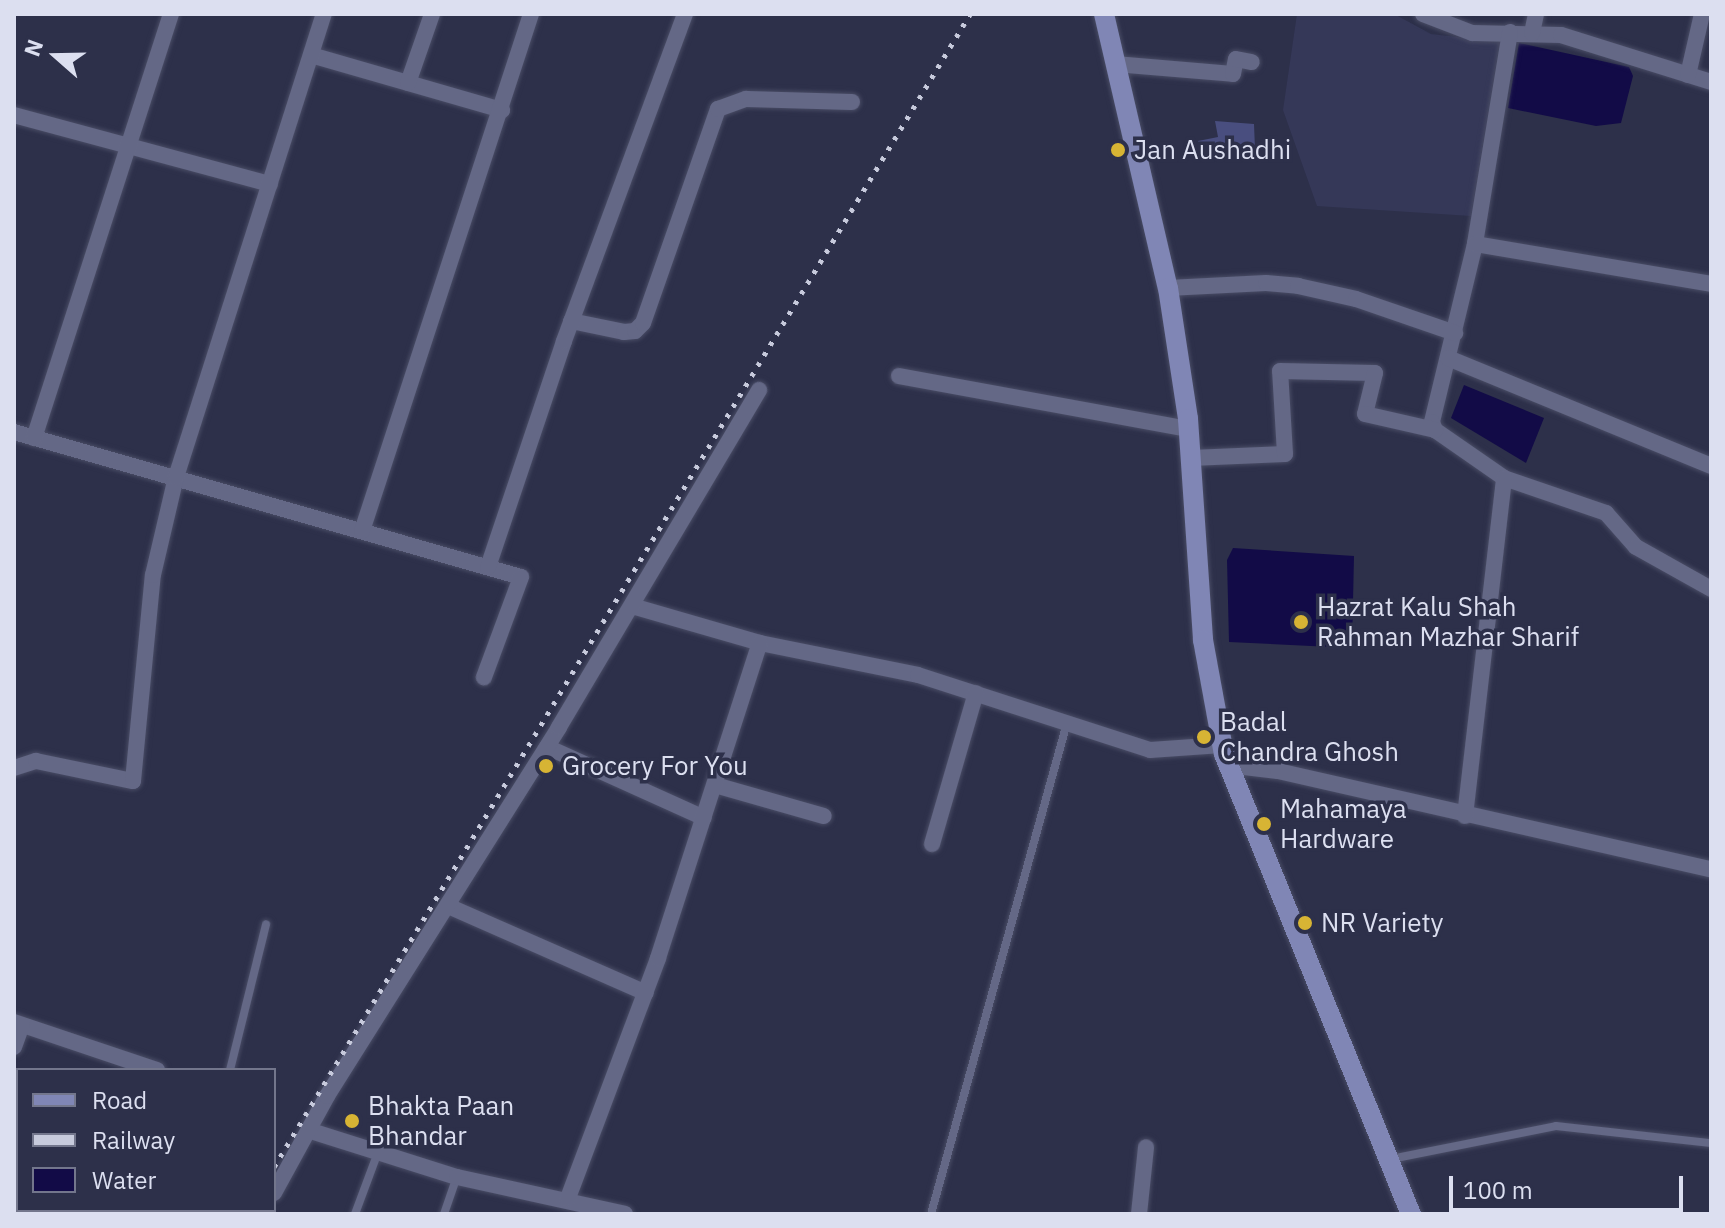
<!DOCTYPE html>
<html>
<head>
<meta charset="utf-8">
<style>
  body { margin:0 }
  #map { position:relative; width:1725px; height:1228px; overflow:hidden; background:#2d304a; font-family:"IBM Plex Sans",sans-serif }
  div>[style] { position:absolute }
  .built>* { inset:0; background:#353858 }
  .green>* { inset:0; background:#494e7f }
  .water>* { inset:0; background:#120b47 }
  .roads { filter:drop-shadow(0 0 2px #494c65) drop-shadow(0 0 2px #494c65) }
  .lane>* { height:8px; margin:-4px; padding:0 4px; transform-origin:4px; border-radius:4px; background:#646886 }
  .street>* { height:16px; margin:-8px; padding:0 8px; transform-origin:8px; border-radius:8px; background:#646886 }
  .secondary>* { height:20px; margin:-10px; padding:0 10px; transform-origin:10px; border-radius:10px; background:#8086b5 }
  .rail>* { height:5px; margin-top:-2.5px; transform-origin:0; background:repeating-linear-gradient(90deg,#c7cadc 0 4px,transparent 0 12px) }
  .dots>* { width:22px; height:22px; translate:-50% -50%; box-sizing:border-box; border:4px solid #2d304a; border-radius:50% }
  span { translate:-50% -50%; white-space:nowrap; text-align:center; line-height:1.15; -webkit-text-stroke:7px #2d304a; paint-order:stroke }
  .poi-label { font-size:26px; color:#dcdff0 }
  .left { translate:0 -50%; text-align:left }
  .frame { position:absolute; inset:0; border:16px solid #dcdff0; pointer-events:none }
  .legend { position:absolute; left:16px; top:1068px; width:260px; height:144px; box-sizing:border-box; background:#2d304a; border:2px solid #73768c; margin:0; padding:10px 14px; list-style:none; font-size:24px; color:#dcdff0 }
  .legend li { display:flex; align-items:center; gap:16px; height:40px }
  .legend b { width:40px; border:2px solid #73768c }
  .north { position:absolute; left:16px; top:16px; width:80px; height:80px; -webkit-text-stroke:6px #2d304a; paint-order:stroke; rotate:290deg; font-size:22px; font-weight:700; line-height:32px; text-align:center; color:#dcdff0 }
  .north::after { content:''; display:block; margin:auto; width:28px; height:36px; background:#dcdff0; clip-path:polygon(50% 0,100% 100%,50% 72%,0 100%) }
  .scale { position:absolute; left:1449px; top:1176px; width:234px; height:36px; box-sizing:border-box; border:4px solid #dcdff0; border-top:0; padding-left:10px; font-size:24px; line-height:28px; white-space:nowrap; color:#dcdff0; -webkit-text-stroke:6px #2d304a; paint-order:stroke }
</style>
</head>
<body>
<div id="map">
  <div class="built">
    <i style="clip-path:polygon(1297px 14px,1394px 14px,1431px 34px,1500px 42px,1471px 216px,1317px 206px,1283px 110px)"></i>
  </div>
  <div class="green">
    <i style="clip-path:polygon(1215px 121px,1254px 124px,1255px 149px,1200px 158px,1198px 141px,1218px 137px)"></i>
  </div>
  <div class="water">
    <i style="clip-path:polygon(1519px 43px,1629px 67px,1633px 76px,1621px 123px,1596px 126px,1508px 108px)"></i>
    <i style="clip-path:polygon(1464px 385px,1544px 418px,1526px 463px,1451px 418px)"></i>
    <i style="clip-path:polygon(1233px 548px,1354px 556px,1352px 648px,1229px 642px,1227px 560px)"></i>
  </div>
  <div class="roads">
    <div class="lane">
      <i style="left:230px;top:1070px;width:150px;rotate:-76.1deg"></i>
      <i style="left:1391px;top:1159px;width:168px;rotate:-11.3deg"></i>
      <i style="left:1556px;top:1126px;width:156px;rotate:6.3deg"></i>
      <i style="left:355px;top:1214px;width:66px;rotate:-69.6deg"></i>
      <i style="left:444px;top:1214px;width:39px;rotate:-71deg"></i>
      <i style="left:931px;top:1214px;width:509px;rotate:-74.52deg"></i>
    </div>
    <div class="street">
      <i style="left:1423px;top:14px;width:53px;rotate:21.2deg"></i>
      <i style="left:1472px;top:33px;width:89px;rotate:1.3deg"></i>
      <i style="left:1561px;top:35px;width:157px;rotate:17.4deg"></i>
      <i style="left:1510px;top:32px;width:215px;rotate:99.4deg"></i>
      <i style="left:1475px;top:244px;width:183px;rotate:103.6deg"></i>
      <i style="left:1432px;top:422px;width:9px;rotate:69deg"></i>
      <i style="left:1435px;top:430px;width:84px;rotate:34.8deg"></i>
      <i style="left:1504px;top:478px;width:108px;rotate:18.9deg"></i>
      <i style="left:1606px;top:513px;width:45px;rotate:48.6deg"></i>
      <i style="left:1636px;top:547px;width:86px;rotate:29.2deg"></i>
      <i style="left:1532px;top:33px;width:19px;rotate:-78deg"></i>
      <i style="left:311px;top:55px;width:199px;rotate:16.1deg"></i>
      <i style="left:1115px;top:64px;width:118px;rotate:4.8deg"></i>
      <i style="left:1233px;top:74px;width:15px;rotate:-79deg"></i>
      <i style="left:1236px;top:59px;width:16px;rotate:11deg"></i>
      <i style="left:1688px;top:75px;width:63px;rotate:-77.1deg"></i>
      <i style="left:408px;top:83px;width:73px;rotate:-70.8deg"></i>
      <i style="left:14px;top:115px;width:265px;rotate:15.1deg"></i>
      <i style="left:1475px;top:244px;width:239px;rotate:9.6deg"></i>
      <i style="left:1168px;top:288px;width:98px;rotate:-2.9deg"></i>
      <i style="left:1266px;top:283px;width:32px;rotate:5deg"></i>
      <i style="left:1298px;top:286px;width:59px;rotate:12.6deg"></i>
      <i style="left:1356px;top:299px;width:105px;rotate:19deg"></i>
      <i style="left:571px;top:321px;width:54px;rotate:11.7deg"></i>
      <i style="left:624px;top:332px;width:11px;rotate:-5deg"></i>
      <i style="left:635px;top:331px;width:11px;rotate:-45deg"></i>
      <i style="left:643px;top:323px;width:227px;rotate:-70.7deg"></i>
      <i style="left:718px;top:109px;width:30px;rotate:-20deg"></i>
      <i style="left:746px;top:99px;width:106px;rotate:1.6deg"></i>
      <i style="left:1448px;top:358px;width:284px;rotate:22.3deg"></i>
      <i style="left:899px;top:376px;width:295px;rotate:10.4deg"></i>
      <i style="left:14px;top:432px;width:527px;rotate:15.96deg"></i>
      <i style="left:521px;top:577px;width:107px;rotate:110.3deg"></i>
      <i style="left:34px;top:438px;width:446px;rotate:-72.1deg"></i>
      <i style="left:1191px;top:458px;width:94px;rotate:-2.4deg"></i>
      <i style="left:1285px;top:454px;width:83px;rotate:-93.4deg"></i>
      <i style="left:1280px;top:371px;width:95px;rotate:1.2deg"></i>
      <i style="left:1375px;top:373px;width:42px;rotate:103.7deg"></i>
      <i style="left:1365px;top:414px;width:72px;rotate:12.9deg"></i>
      <i style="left:362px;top:531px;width:544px;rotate:-71.9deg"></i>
      <i style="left:488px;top:567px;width:238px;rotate:-71.4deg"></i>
      <i style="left:564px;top:341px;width:349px;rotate:-69.7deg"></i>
      <i style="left:632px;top:606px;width:133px;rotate:16.1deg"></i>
      <i style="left:760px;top:643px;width:161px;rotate:11.4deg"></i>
      <i style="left:918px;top:675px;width:244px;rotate:17.9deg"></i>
      <i style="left:1150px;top:750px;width:72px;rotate:-4deg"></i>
      <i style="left:547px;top:747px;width:172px;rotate:24.3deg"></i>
      <i style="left:1227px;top:765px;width:51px;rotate:6.7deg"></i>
      <i style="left:1278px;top:771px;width:444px;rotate:12.8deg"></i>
      <i style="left:14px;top:768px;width:23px;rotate:-18deg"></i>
      <i style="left:36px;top:761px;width:99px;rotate:11.7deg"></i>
      <i style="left:133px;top:781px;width:207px;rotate:-84.5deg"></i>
      <i style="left:153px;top:575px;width:101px;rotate:-76.8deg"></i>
      <i style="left:176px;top:477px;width:486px;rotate:-72.3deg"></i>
      <i style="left:715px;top:785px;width:113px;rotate:15.9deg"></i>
      <i style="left:1465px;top:816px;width:340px;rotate:-83.4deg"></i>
      <i style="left:932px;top:844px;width:157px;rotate:-73.8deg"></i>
      <i style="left:448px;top:906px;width:216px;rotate:23.7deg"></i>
      <i style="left:14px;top:1022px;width:151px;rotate:18.6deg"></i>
      <i style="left:14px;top:1047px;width:23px;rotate:-70deg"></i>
      <i style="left:311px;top:1131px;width:153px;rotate:17.5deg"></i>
      <i style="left:457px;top:1177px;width:172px;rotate:12.4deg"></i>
      <i style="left:274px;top:1193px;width:111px;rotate:-61.3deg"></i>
      <i style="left:327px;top:1096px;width:436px;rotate:-57.8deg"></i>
      <i style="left:559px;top:727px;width:392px;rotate:-59.3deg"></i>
      <i style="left:568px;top:1198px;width:256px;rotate:-69.4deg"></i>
      <i style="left:658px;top:958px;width:331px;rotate:-72.1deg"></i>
      <i style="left:261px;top:1214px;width:5px;rotate:-53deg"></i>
      <i style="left:1139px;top:1214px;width:67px;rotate:-84deg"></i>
    </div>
    <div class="secondary">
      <i style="left:1104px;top:14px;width:281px;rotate:76.9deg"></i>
      <i style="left:1168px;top:288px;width:133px;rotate:81.3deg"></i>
      <i style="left:1188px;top:419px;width:222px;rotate:86.1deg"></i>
      <i style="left:1203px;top:640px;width:116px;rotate:79.6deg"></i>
      <i style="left:1224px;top:754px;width:497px;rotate:67.9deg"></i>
    </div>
  </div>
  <div class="rail">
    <i style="left:274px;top:1167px;width:1347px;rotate:-58.88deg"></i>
    <i style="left:246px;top:1214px;width:4px;rotate:-63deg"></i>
  </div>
  <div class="dots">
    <i style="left:1118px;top:150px;background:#d7b434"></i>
    <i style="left:1301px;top:622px;background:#d7b434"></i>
    <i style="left:1204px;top:737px;background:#d7b434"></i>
    <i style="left:546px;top:766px;background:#d7b434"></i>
    <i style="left:1264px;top:824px;background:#d7b434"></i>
    <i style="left:1305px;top:923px;background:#d7b434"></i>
    <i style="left:352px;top:1121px;background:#d7b434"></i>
  </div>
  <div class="poi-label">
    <span class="left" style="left:1134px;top:150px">Jan Aushadhi</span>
    <span class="left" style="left:1317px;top:622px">Hazrat Kalu Shah<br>Rahman Mazhar Sharif</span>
    <span class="left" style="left:1220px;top:737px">Badal<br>Chandra Ghosh</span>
    <span class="left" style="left:562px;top:766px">Grocery For You</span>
    <span class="left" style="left:1280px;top:824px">Mahamaya<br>Hardware</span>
    <span class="left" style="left:1321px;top:923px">NR Variety</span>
    <span class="left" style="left:368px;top:1121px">Bhakta Paan<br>Bhandar</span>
  </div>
  <div class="frame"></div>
  <ul class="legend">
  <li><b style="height:10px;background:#8086b5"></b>Road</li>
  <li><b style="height:10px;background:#c7cadc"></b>Railway</li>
  <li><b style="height:22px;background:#120b47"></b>Water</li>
  </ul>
  <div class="north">N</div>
  <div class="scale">100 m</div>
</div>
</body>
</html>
